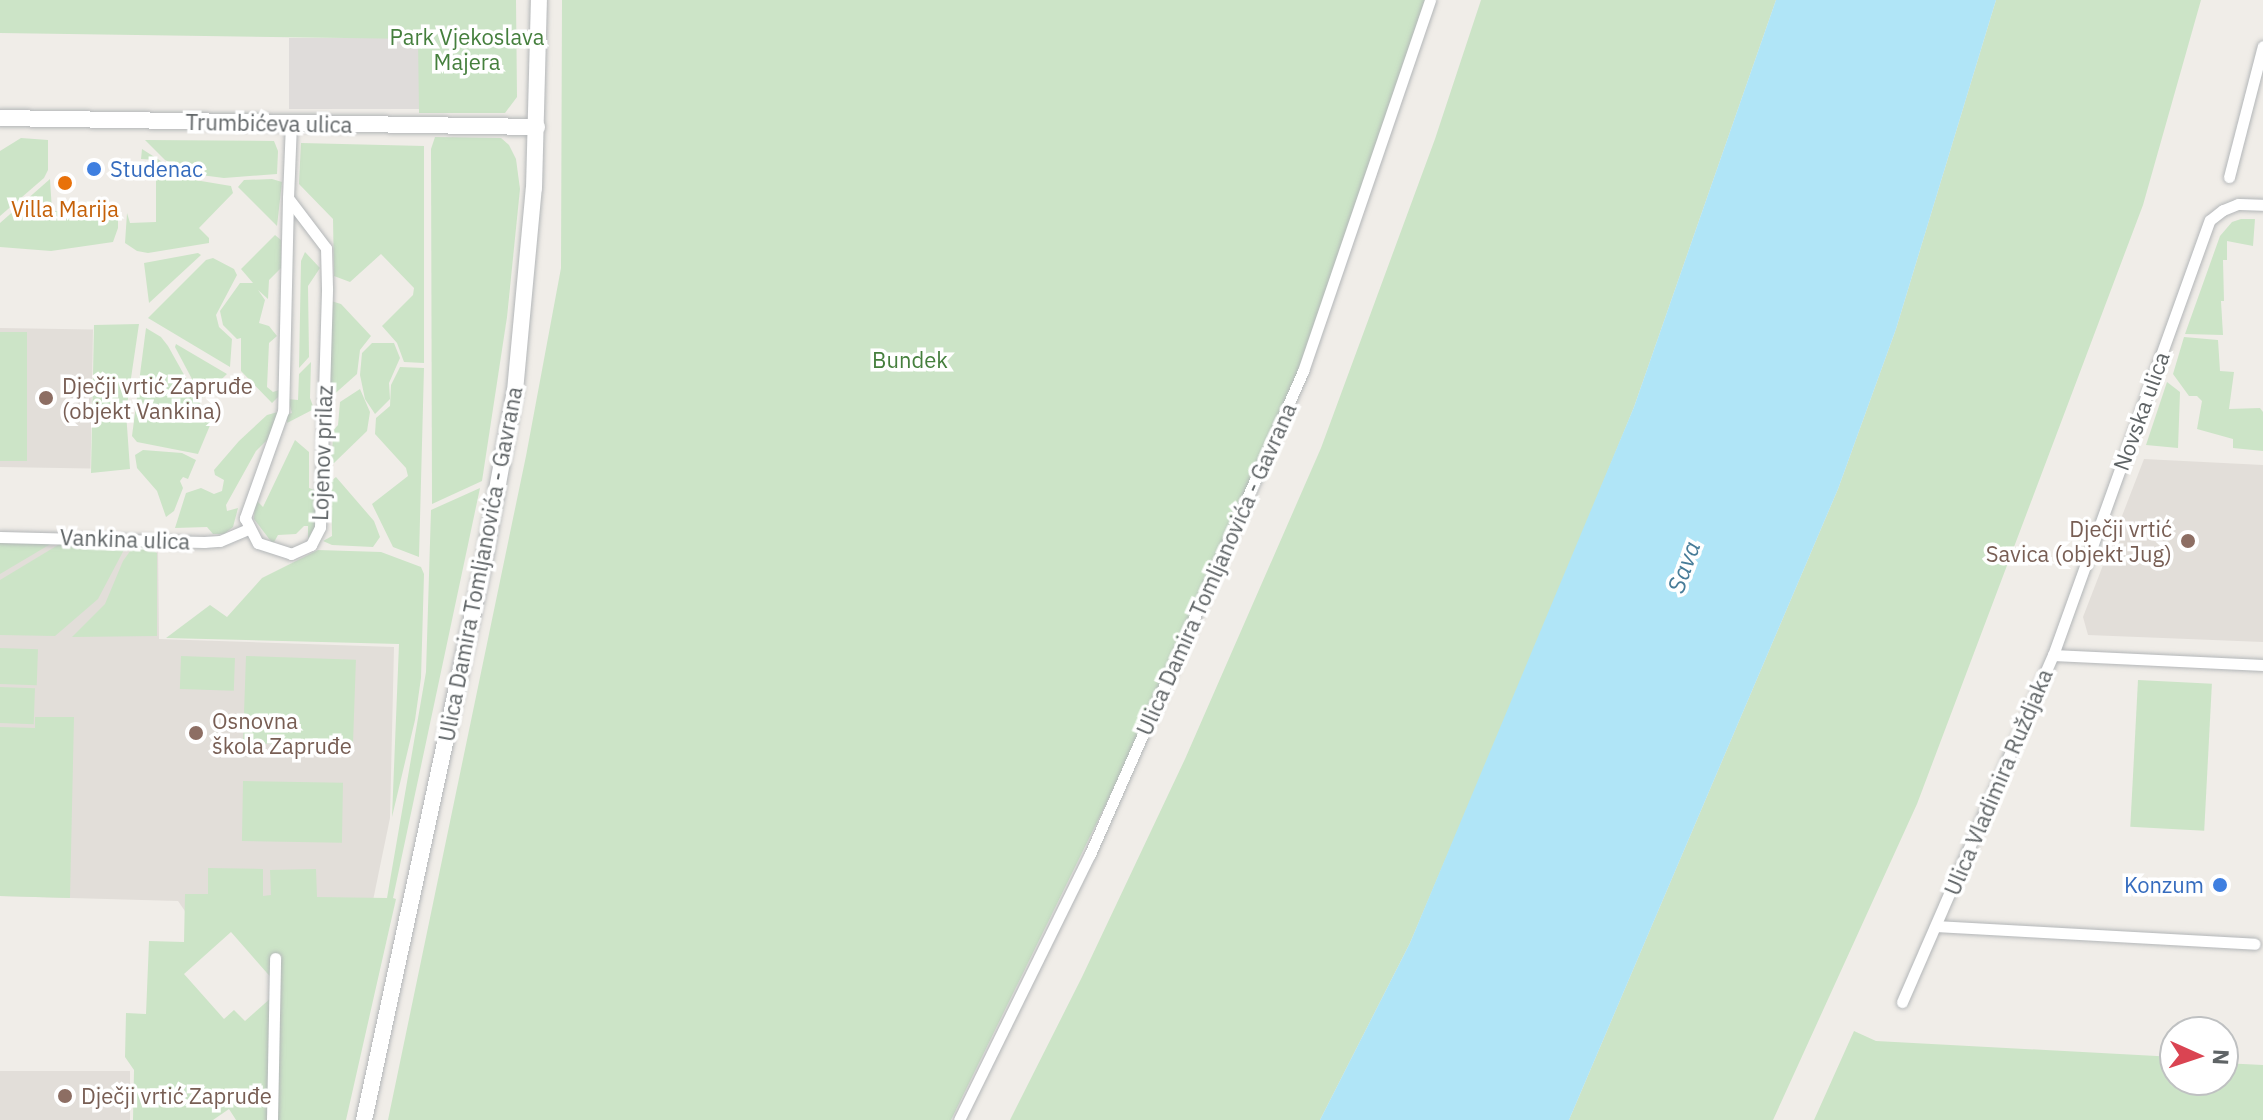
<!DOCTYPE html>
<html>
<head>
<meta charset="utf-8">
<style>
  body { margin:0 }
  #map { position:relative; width:2263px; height:1120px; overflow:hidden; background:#f0ede8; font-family:"IBM Plex Sans",sans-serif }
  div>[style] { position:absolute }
  .industrial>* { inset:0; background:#dfdcda; transform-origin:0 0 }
  .education>* { inset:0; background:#e2ded9; transform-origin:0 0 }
  .green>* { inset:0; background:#cce4c7; transform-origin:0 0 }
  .water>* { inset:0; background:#b0e5f7 }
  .roads { filter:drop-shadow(0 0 2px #b3b6b8) drop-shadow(0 0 2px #b3b6b8) }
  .street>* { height:11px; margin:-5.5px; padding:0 5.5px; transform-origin:5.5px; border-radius:5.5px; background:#fff }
  .secondary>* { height:16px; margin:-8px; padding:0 8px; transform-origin:8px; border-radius:8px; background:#fff }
  .dots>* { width:22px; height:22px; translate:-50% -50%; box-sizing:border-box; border:4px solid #fff; border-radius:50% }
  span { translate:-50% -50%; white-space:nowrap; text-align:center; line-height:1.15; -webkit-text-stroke:7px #fff; paint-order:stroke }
  .park-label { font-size:22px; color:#457f3d }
  .street-label { font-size:22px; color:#5f6466 }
  .shop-label { font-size:22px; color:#366cbe }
  .left { translate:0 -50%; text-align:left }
  .right { translate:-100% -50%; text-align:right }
  .food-label { font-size:22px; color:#c56008 }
  .education-label { font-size:22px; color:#785e54 }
  .water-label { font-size:24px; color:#477c98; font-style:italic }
  .north { position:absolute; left:2159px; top:1016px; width:80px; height:80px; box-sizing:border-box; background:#fff; border:2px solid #bfc1c2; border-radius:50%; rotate:93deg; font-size:22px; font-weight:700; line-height:32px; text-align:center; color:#5f6466 }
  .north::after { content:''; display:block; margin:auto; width:28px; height:36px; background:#da4452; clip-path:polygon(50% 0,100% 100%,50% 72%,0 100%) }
</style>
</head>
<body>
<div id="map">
  <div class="industrial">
    <i style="left:289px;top:38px;width:130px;height:71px"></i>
  </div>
  <div class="education">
    <i style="left:0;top:328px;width:93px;height:139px;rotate:1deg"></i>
    <i style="clip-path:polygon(2144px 459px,2263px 465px,2263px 642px,2088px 635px,2083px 617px)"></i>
    <i style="clip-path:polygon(0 545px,158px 546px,159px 639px,394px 647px,390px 818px,364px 944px,187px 914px,178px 901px,0 896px)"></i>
    <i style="left:0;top:1071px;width:130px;height:49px"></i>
  </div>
  <div class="green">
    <i style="clip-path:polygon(0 0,516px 0,517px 97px,505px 113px,419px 113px,418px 39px,0 33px)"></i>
    <i style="clip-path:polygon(562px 0,1425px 0,1307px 353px,1127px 761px,951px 1120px,388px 1120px,526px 456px,561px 268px)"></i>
    <i style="clip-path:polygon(1481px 0,1776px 0,1634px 407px,1543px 629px,1410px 943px,1320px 1120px,1010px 1120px,1082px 977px,1185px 759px,1321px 448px,1435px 139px)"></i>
    <i style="clip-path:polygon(1996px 0,2201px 0,2143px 205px,1917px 804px,1773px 1120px,1569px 1120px,1838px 489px,1896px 329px)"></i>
    <i style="clip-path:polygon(435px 137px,501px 138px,509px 145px,516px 159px,520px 189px,507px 317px,482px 481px,432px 504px,431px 149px)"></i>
    <i style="clip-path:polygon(21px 138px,48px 140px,48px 170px,44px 178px,0 216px,0 151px)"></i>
    <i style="clip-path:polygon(145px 140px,274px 141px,278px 151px,277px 174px,224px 178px,193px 174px,165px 160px)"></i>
    <i style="clip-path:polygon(301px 143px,424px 146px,424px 363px,404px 362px,397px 343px,382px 326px,413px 295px,414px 288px,381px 254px,350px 282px,334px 276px,333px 219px,299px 184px)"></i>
    <i style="clip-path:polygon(142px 149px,189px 179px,231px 186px,233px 193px,199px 228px,209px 238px,209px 243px,148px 253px,137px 251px,125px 243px,127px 213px,130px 223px,156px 222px,156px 160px,141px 159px)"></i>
    <i style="clip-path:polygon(50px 179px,52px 211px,88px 213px,89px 207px,118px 209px,118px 228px,113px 242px,51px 251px,0 247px,0 223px)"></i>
    <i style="clip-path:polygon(272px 179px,282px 182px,277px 226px,238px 187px,244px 180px)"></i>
    <i style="clip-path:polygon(2241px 219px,2255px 219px,2253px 246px,2227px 241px,2227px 260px,2223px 260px,2224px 301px,2221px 301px,2223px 335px,2185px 334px,2220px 236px,2232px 222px)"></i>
    <i style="clip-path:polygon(275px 235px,281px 240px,281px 268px,269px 280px,268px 299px,258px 290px,265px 300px,259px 323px,269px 326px,277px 336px,269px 343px,267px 387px,273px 392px,279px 390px,279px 396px,272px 403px,241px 371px,241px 338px,237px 339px,223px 325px,220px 311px,240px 283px,253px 283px,241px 269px)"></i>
    <i style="clip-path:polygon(305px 252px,320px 268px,308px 286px,309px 357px,299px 368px,301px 261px)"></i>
    <i style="clip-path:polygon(198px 253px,201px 255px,149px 303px,144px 263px)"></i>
    <i style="clip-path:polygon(213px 258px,234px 269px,237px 275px,216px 315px,219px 327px,232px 339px,230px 367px,148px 318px,206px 260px)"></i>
    <i style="clip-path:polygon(331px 301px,341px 304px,371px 336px,360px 350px,357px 374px,330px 398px)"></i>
    <i style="clip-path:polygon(139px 324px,126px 412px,130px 469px,91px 473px,94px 325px)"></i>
    <i style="clip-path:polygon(146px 328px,161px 337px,168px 346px,211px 423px,198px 454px,137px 442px,132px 436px)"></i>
    <i style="left:0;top:332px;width:27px;height:129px"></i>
    <i style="clip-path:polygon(2184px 337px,2218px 340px,2220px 371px,2234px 372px,2229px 409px,2260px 408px,2263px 412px,2263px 451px,2233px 448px,2233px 439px,2197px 429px,2202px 401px,2197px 396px,2189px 396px,2173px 374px)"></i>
    <i style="clip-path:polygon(372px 343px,394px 343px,400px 358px,389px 383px,390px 399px,375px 414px,365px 399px,360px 375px,362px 353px)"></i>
    <i style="clip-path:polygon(176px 344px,227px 374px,202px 398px,175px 347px)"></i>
    <i style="clip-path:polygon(311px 362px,310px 398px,314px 409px,287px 423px,287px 414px,292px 413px,288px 399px,298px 400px,299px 374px)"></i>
    <i style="clip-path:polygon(400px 367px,424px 368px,419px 557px,393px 547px,372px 504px,408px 476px,406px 468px,375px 434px,376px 418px,390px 406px,391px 385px)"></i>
    <i style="clip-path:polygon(2167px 382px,2180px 392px,2178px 448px,2146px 445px)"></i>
    <i style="clip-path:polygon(360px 389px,370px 412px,367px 431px,334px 463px,330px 462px,327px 454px,332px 454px,333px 436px,328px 436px,338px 425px,340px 402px)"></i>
    <i style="clip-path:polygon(278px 412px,272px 435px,256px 451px,226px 505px,227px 511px,238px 508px,233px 527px,224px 534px,213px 534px,207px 527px,175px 528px,186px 493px,201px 488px,214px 494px,222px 491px,224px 480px,215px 475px,214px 470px,239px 441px,267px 415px)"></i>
    <i style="clip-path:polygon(295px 440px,309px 452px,309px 488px,318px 491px,315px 527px,308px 539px,308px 526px,304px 526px,296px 534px,278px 535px,273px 544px,254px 519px,255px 499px,263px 507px)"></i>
    <i style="clip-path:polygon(143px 450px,182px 453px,196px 460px,188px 479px,183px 477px,180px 481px,183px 488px,174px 511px,166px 517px,157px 491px,137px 468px,135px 455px)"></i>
    <i style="clip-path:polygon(336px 477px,374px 521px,380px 537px,373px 547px,332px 545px,323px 541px,332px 536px,331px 481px)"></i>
    <i style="clip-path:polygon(evenodd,480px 488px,393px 898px,396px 899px,346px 1120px,236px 1120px,229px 1109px,213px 1120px,133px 1120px,134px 1070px,125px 1057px,126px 1013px,146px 1014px,149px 941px,184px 942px,185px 894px,208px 894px,208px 868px,263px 869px,263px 896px,271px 895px,270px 870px,316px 869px,317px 897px,387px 898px,426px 672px,431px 510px,480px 488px,231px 932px,281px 989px,245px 1021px,234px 1010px,224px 1019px,184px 974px,231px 932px)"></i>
    <i style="clip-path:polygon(0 541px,54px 542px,0 574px)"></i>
    <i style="clip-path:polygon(63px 542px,127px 544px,98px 599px,55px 636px,0 635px,0 580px)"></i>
    <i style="clip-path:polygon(145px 543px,157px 553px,157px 636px,72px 637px,105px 604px,123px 561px,133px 547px)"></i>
    <i style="clip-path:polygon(318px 550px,381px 552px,421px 567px,424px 574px,421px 678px,415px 720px,392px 817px,399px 644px,166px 638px,210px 605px,227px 617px,262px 578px)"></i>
    <i style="left:0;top:648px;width:38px;height:36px;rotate:2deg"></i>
    <i style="left:181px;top:656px;width:54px;height:33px;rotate:2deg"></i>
    <i style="left:246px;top:656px;width:110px;height:87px;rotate:2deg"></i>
    <i style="left:2138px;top:680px;width:74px;height:147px;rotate:3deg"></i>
    <i style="left:0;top:687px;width:35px;height:36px;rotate:2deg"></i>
    <i style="clip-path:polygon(35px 717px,74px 717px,70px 898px,0 896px,0 727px,35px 728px)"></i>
    <i style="left:243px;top:781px;width:100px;height:60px;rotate:1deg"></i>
    <i style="clip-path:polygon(1854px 1031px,1876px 1041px,2175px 1057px,2175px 1080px,2223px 1080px,2223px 1063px,2263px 1065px,2263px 1120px,1814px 1120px)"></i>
  </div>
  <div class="water">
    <i style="clip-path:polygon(1776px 0,1996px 0,1896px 329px,1838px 489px,1569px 1120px,1320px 1120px,1410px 943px,1634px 407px)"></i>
  </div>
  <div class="roads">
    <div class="street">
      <i style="left:2229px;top:177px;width:135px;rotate:-75.5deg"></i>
      <i style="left:288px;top:198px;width:213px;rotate:91.3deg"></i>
      <i style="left:283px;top:411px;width:114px;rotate:109.6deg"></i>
      <i style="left:245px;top:518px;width:28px;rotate:63deg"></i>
      <i style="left:258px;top:543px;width:35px;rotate:18deg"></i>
      <i style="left:291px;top:554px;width:22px;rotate:-24deg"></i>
      <i style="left:311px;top:545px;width:20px;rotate:-63deg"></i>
      <i style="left:320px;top:527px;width:239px;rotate:-88.3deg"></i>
      <i style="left:327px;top:288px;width:40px;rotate:-91.4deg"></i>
      <i style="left:326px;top:248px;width:63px;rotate:-127.2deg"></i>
      <i style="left:288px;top:198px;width:75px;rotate:-87.7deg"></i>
      <i style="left:0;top:537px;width:204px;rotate:1.4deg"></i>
      <i style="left:204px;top:542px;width:16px;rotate:-4deg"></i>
      <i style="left:220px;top:541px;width:30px;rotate:-23deg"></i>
      <i style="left:2053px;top:655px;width:210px;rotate:2.7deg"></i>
      <i style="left:1936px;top:926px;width:319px;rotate:3.2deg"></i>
      <i style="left:1902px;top:1002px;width:378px;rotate:-66.5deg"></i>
      <i style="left:2053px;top:655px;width:462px;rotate:-70.2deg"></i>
      <i style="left:2210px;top:220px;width:16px;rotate:-38deg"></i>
      <i style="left:2223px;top:210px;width:16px;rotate:-22deg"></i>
      <i style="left:2238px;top:204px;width:25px;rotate:2deg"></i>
      <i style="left:272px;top:1120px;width:162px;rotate:-88.9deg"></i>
      <i style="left:959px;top:1120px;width:297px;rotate:-63.8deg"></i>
      <i style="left:1090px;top:854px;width:528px;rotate:-66.2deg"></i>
      <i style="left:1303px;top:371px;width:392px;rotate:-71.1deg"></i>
    </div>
    <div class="secondary">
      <i style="left:0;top:118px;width:537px;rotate:0.96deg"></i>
      <i style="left:364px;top:1120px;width:572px;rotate:-77.88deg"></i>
      <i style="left:484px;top:561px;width:173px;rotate:-79.7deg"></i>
      <i style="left:515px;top:391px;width:204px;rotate:-84.7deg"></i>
      <i style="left:534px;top:188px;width:188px;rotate:-88.5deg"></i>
    </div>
  </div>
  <div class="dots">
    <i style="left:94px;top:169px;background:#3f7fe0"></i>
    <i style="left:65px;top:183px;background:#e8710a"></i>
    <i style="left:46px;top:398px;background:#8d6e63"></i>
    <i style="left:2188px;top:541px;background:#8d6e63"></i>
    <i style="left:196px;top:733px;background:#8d6e63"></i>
    <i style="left:2220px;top:885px;background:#3f7fe0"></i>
    <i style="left:65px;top:1096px;background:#8d6e63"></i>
  </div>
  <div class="park-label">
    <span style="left:467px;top:49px">Park Vjekoslava<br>Majera</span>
    <span style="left:910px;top:360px">Bundek</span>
  </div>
  <div class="street-label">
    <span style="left:269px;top:123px;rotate:1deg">Trumbićeva ulica</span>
    <span style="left:2141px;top:411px;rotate:-70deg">Novska ulica</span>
    <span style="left:322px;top:453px;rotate:-88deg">Lojenov prilaz</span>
    <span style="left:125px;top:539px;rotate:2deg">Vankina ulica</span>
    <span style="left:480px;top:564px;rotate:-79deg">Ulica Damira Tomljanovića - Gavrana</span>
    <span style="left:1216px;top:569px;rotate:-66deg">Ulica Damira Tomljanovića - Gavrana</span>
    <span style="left:1998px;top:782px;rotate:-67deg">Ulica Vladimira Ruždjaka</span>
  </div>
  <div class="shop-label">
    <span class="left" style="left:110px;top:169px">Studenac</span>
    <span class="right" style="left:2204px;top:885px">Konzum</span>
  </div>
  <div class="food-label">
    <span style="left:65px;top:209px">Villa Marija</span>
  </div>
  <div class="education-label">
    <span class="left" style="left:62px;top:398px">Dječji vrtić Zapruđe<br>(objekt Vankina)</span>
    <span class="right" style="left:2172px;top:541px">Dječji vrtić<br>Savica (objekt Jug)</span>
    <span class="left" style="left:212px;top:733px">Osnovna<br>škola Zapruđe</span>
    <span class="left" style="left:81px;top:1096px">Dječji vrtić Zapruđe</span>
  </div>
  <div class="water-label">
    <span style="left:1684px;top:567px;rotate:-70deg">Sava</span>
  </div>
  <div class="north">N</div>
</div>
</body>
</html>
